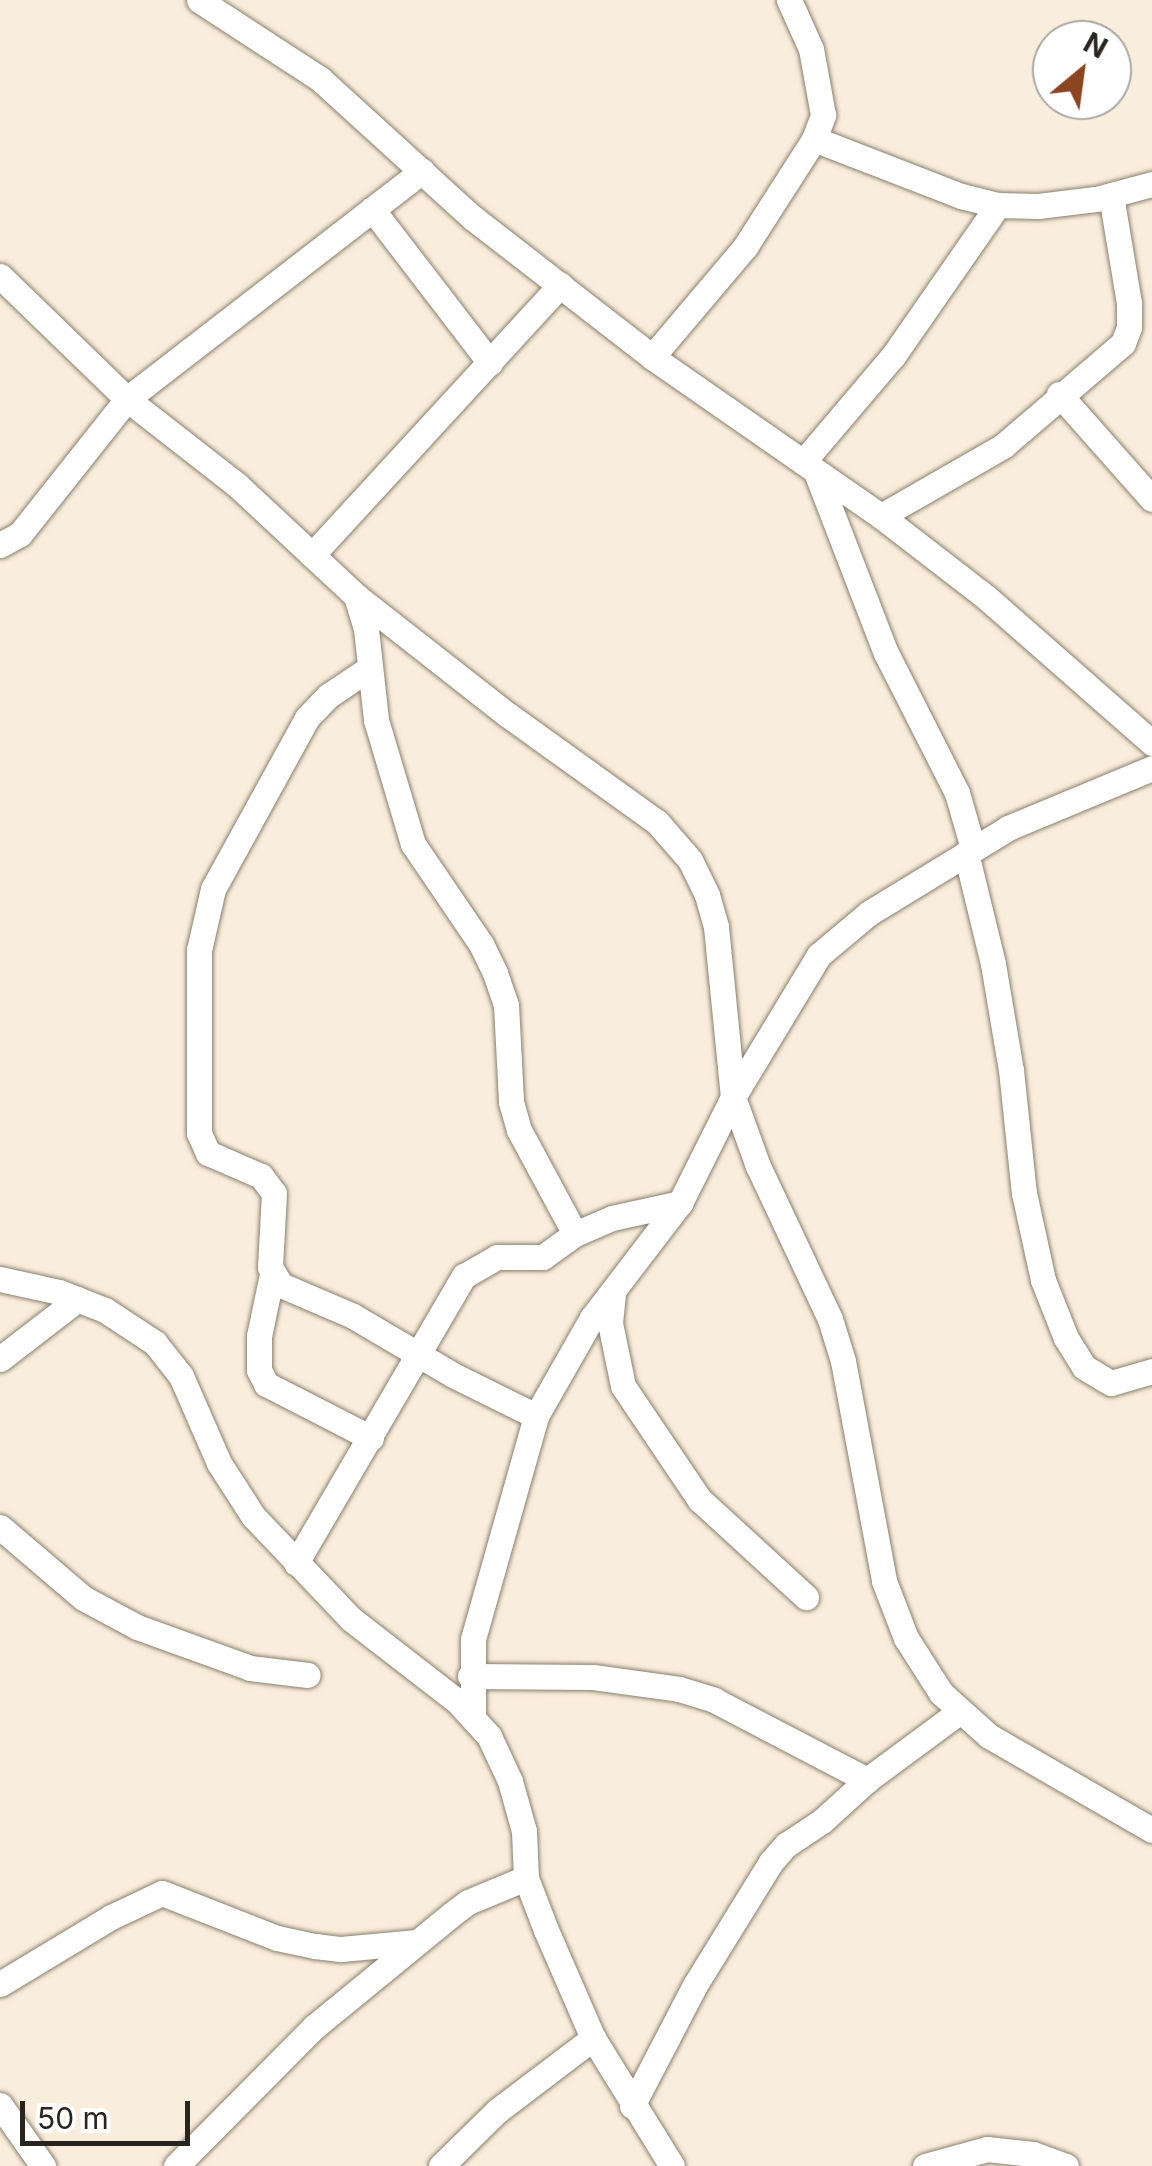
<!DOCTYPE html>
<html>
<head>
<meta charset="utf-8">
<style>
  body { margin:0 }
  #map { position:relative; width:1152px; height:2166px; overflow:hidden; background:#f9eedb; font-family:Inter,sans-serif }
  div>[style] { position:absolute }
  .roads { filter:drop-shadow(0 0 2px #897f6e) drop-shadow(0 0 2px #897f6e) }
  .minor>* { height:25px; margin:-12.5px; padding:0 12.5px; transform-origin:12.5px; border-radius:12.5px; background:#fff }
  span { translate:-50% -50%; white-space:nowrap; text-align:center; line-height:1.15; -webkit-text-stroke:10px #fff; paint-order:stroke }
  .north { position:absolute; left:1032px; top:20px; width:100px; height:100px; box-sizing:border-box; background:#fff; border:2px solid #a9a8a5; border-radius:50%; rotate:29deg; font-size:28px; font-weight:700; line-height:40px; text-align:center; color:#29251e }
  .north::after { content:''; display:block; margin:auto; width:35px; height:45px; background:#8b4520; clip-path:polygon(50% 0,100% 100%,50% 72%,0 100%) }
  .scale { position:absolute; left:20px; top:2101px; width:170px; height:45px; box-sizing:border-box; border:5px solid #29251e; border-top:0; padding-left:12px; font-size:30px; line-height:35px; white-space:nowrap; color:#29251e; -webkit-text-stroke:8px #fff; paint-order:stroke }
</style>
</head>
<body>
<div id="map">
  <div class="roads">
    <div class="minor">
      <i style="left:199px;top:0;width:145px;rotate:33.1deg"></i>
      <i style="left:320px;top:79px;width:207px;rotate:42.3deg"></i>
      <i style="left:473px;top:218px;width:227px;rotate:37.8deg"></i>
      <i style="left:652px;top:357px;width:279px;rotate:34.8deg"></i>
      <i style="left:881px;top:516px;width:134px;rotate:37.7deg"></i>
      <i style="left:987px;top:598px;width:220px;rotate:41.3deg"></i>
      <i style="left:814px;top:139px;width:158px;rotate:21.2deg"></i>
      <i style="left:961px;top:196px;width:38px;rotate:14deg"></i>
      <i style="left:998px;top:205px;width:40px;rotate:1.4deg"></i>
      <i style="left:1038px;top:206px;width:58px;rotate:-6.9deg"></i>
      <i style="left:1096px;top:199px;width:58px;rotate:-15deg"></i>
      <i style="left:372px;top:209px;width:194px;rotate:52.5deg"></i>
      <i style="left:0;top:276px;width:177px;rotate:44.1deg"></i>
      <i style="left:127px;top:399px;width:140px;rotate:38deg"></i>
      <i style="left:237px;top:485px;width:163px;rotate:43deg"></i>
      <i style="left:356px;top:596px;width:193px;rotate:38.1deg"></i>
      <i style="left:508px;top:715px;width:183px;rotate:35.7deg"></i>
      <i style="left:657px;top:822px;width:50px;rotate:49deg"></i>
      <i style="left:690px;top:860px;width:39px;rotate:64deg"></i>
      <i style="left:707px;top:895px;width:33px;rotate:74deg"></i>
      <i style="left:716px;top:927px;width:171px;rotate:84.3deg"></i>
      <i style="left:733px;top:1097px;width:73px;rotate:70.1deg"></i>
      <i style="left:758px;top:1166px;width:169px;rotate:64.8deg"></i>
      <i style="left:830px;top:1319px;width:44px;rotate:72.8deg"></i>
      <i style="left:843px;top:1361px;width:224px;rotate:79.4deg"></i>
      <i style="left:884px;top:1581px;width:61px;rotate:68.9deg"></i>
      <i style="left:906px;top:1638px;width:65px;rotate:57.5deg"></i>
      <i style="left:941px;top:1693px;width:64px;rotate:41.9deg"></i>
      <i style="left:989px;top:1736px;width:188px;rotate:30deg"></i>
      <i style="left:652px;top:357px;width:144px;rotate:-49.8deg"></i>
      <i style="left:745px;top:247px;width:128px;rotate:-57.4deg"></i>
      <i style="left:814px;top:139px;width:26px;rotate:-69deg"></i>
      <i style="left:823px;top:115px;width:67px;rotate:-100.3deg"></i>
      <i style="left:811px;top:49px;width:54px;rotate:-114.2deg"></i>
      <i style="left:1059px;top:394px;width:140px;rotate:48.5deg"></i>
      <i style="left:803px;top:462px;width:139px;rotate:-49.7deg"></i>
      <i style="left:893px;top:356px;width:184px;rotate:-55.2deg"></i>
      <i style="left:816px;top:472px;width:194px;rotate:68.9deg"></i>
      <i style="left:886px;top:653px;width:157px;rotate:63.1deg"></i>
      <i style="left:957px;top:793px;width:57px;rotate:73.8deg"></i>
      <i style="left:881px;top:516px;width:141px;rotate:-29.8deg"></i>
      <i style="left:1003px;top:446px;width:158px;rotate:-40.6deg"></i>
      <i style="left:1123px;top:343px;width:17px;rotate:-69deg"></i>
      <i style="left:1129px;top:327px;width:24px;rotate:-90deg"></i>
      <i style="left:1129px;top:303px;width:109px;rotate:-99.5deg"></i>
      <i style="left:0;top:545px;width:23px;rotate:-29deg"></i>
      <i style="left:20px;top:534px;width:172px;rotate:-51.6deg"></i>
      <i style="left:127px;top:399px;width:373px;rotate:-37.7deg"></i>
      <i style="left:312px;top:555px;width:367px;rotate:-47.4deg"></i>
      <i style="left:356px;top:596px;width:34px;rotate:73deg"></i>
      <i style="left:366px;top:629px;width:92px;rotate:83.7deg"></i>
      <i style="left:376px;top:720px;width:129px;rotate:73.4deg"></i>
      <i style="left:413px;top:844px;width:121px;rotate:55.8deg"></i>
      <i style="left:481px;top:944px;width:32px;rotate:64deg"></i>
      <i style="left:495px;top:973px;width:34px;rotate:71deg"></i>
      <i style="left:506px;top:1005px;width:97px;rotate:87deg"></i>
      <i style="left:511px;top:1102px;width:29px;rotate:74deg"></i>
      <i style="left:519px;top:1130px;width:118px;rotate:61.7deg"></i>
      <i style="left:368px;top:669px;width:48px;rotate:146deg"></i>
      <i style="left:328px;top:696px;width:30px;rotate:134deg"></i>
      <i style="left:307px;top:718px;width:195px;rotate:118.8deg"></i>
      <i style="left:213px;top:889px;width:63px;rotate:102.9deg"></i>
      <i style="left:199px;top:950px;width:183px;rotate:90deg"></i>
      <i style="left:199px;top:1133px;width:22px;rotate:66deg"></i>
      <i style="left:208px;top:1153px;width:58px;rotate:23.5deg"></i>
      <i style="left:261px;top:1176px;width:21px;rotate:53deg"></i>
      <i style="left:274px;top:1193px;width:74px;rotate:93.1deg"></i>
      <i style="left:270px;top:1267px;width:21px;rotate:59deg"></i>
      <i style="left:281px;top:1285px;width:78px;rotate:23.3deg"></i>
      <i style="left:353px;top:1316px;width:116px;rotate:30.5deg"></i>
      <i style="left:453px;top:1375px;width:93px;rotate:26.3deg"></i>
      <i style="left:966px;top:853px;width:114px;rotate:76.3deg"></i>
      <i style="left:993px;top:964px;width:108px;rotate:80.4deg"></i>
      <i style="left:1011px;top:1070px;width:124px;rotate:84deg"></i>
      <i style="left:1024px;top:1193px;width:89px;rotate:77.7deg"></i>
      <i style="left:1043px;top:1280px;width:62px;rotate:68.4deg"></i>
      <i style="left:1066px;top:1338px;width:34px;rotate:58deg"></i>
      <i style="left:1084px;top:1367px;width:31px;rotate:31deg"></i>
      <i style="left:1111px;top:1383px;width:43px;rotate:-16.3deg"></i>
      <i style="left:272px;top:1274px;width:63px;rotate:101.8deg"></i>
      <i style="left:259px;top:1336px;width:34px;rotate:90deg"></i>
      <i style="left:259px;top:1370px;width:16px;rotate:63deg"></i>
      <i style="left:266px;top:1384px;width:118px;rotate:27.2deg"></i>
      <i style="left:0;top:1279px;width:60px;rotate:12.4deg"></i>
      <i style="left:59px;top:1292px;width:49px;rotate:21.4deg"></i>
      <i style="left:105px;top:1310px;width:60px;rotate:33.4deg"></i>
      <i style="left:155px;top:1343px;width:42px;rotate:51.8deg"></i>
      <i style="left:181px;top:1376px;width:95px;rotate:66.4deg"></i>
      <i style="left:219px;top:1463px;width:63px;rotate:57.3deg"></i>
      <i style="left:253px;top:1516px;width:142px;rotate:46.4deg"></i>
      <i style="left:351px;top:1619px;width:135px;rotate:37.8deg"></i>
      <i style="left:458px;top:1702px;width:46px;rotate:47.6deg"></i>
      <i style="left:489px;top:1736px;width:50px;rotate:65deg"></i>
      <i style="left:510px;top:1781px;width:52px;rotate:74.4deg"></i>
      <i style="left:524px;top:1831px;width:47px;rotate:87.6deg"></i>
      <i style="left:526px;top:1878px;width:56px;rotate:69deg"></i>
      <i style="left:546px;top:1930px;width:118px;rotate:66.5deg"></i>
      <i style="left:593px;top:2038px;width:150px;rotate:58.3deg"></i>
      <i style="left:613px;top:1294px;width:29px;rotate:96deg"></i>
      <i style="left:610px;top:1323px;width:64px;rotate:78.3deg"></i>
      <i style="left:623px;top:1386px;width:138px;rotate:56deg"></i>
      <i style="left:700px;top:1500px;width:144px;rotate:42.5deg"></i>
      <i style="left:0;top:1359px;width:98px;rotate:-37.6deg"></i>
      <i style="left:0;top:1527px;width:109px;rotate:40.5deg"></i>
      <i style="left:83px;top:1598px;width:61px;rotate:28.2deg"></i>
      <i style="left:137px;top:1627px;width:120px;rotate:19.9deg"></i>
      <i style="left:250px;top:1668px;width:58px;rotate:6.9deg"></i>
      <i style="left:296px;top:1563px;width:333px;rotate:-59.7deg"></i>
      <i style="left:464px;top:1276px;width:38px;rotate:-30deg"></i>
      <i style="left:497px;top:1257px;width:46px"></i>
      <i style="left:543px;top:1257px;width:39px;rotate:-36deg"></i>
      <i style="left:575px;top:1234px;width:40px;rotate:-23.4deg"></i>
      <i style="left:612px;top:1218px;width:70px;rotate:-12.4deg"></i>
      <i style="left:470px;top:1676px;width:123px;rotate:0.5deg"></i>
      <i style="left:593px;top:1677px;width:87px;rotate:7.9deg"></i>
      <i style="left:679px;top:1689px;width:37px;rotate:17deg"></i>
      <i style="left:714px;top:1700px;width:173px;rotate:27.6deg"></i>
      <i style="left:473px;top:1716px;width:77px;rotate:-90deg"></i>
      <i style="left:473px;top:1639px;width:232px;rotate:-74.2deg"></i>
      <i style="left:536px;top:1416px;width:113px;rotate:-60.3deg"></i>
      <i style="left:592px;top:1318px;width:145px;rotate:-52.6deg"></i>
      <i style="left:680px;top:1203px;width:119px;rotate:-63.4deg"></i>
      <i style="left:733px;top:1097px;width:166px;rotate:-58.8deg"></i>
      <i style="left:819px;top:955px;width:65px;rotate:-40deg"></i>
      <i style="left:869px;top:913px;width:163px;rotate:-31.4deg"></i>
      <i style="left:1008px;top:828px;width:156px;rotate:-22.6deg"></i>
      <i style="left:0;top:1984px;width:130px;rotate:-31.1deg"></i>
      <i style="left:111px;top:1917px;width:56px;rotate:-25.2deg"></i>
      <i style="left:162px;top:1893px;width:123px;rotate:21.4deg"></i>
      <i style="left:277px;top:1938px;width:39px;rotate:12deg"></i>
      <i style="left:315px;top:1946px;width:26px;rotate:7deg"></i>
      <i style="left:341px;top:1949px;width:76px;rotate:-5.3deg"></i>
      <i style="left:0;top:2105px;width:75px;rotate:54.8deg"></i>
      <i style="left:632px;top:2106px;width:136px;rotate:-62.5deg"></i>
      <i style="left:695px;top:1985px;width:145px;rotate:-58.3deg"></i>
      <i style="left:771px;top:1862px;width:23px;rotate:-49deg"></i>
      <i style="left:786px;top:1845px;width:43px;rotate:-33.7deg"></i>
      <i style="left:822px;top:1821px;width:61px;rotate:-42.3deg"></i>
      <i style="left:867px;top:1780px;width:114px;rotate:-36.5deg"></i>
      <i style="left:176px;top:2166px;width:196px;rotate:-45.2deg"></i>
      <i style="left:314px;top:2027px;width:178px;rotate:-39.3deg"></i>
      <i style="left:452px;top:1914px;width:20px;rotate:-37deg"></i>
      <i style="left:468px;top:1902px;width:63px;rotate:-22.5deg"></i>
      <i style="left:441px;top:2166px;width:78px;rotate:-44.5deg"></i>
      <i style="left:497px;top:2111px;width:121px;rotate:-37.2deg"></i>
      <i style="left:925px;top:2166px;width:64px;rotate:-15.3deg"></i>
      <i style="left:987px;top:2149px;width:46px;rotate:6.2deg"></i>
      <i style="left:1033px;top:2154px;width:35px;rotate:20deg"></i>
    </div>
  </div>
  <div class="north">N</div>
  <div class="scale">50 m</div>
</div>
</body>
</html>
